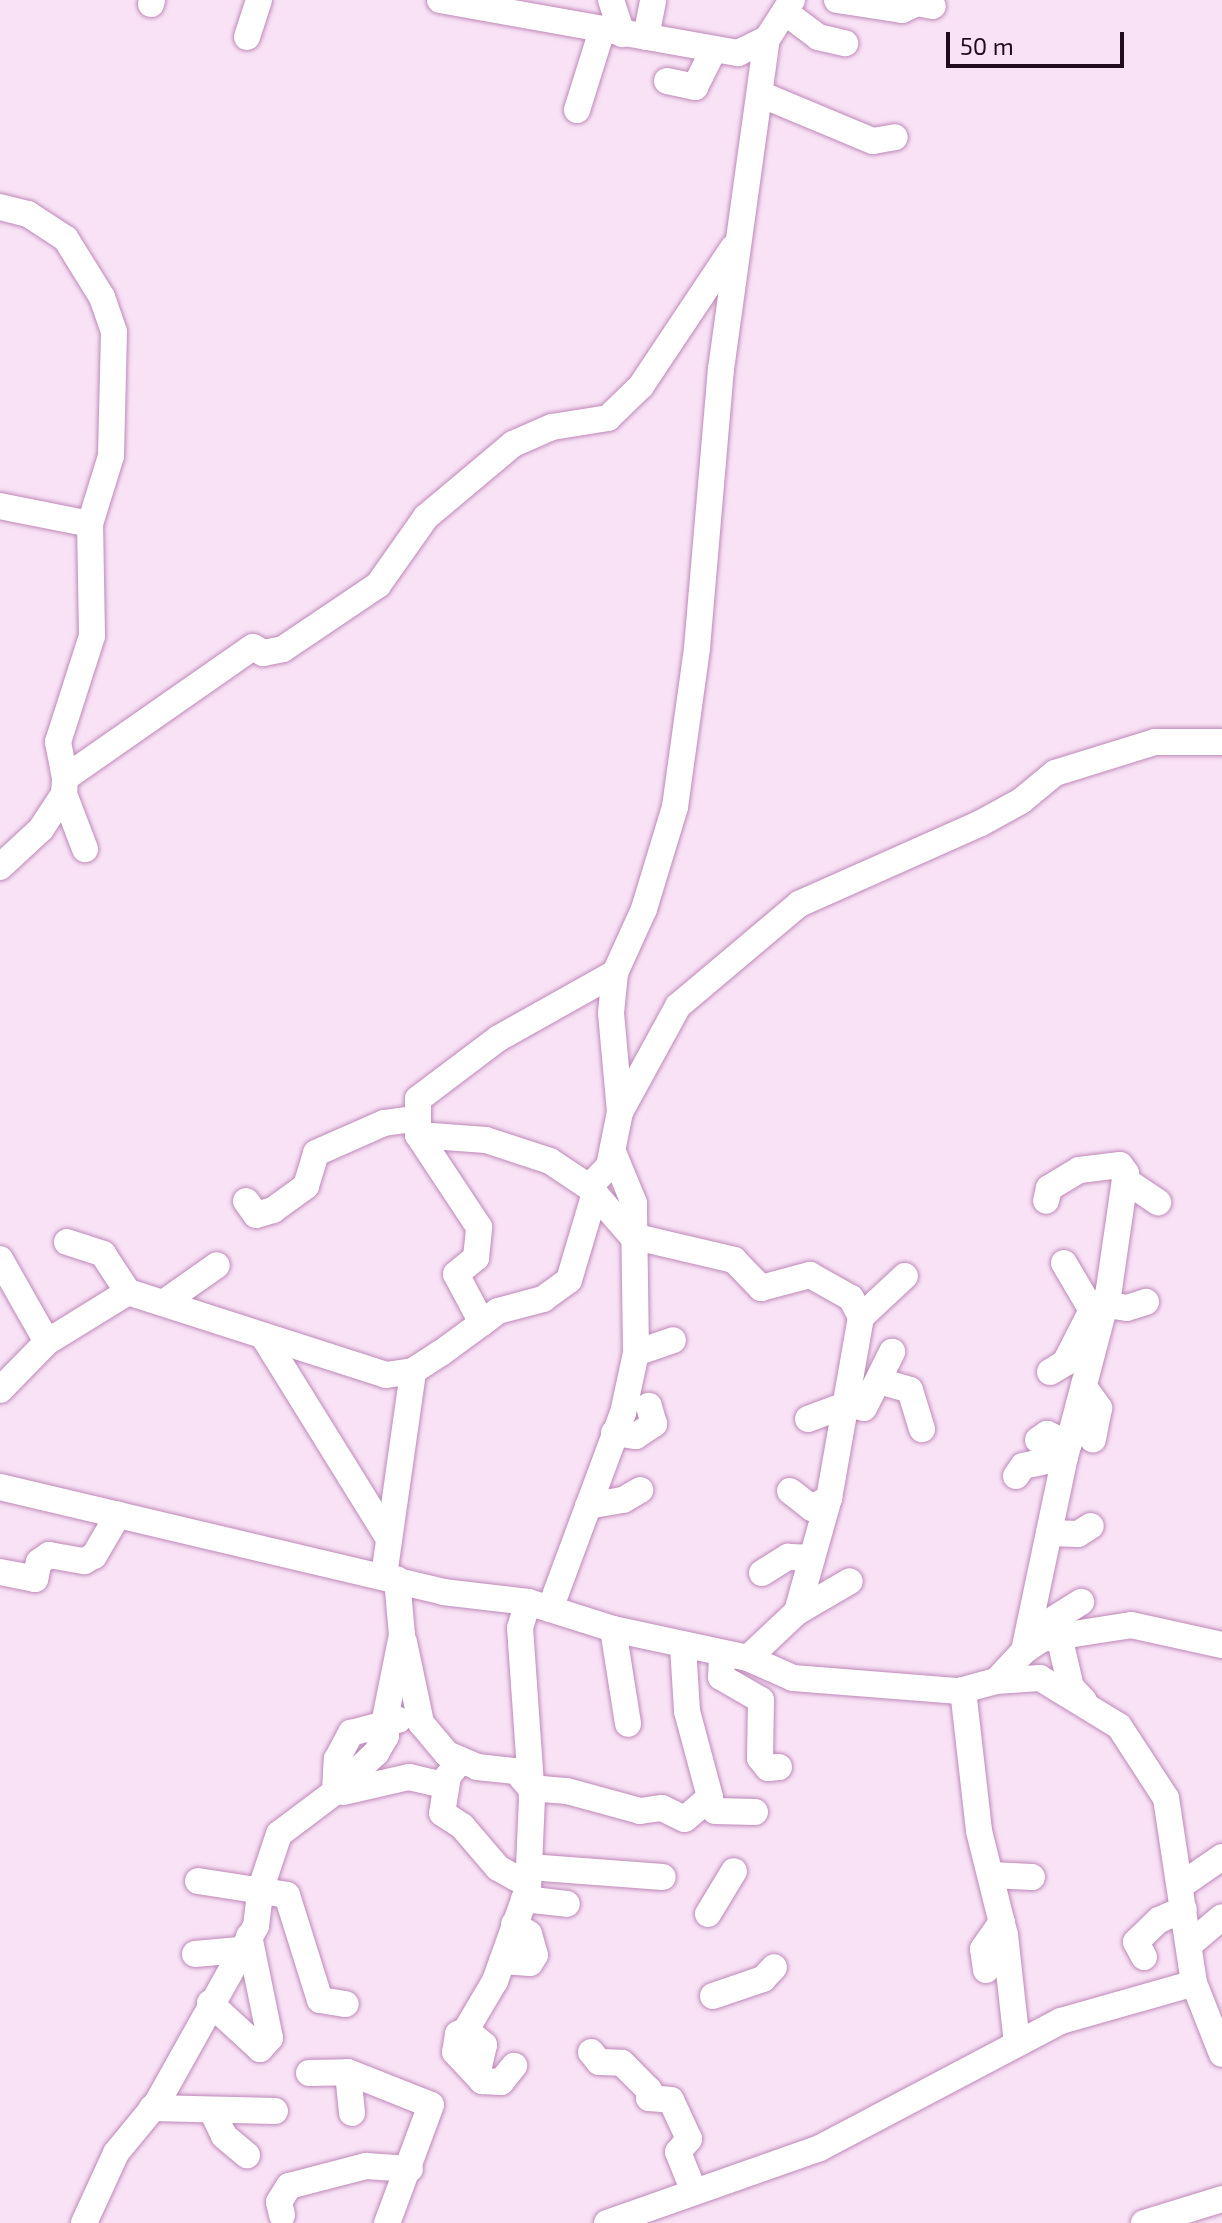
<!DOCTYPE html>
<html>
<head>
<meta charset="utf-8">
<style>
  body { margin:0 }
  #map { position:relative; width:1222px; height:2223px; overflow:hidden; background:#f9e2f6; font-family:"Exo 2",sans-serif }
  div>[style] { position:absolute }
  .roads { filter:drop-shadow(0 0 2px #be89b8) drop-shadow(0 0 2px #be89b8) }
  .minor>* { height:26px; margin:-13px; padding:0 13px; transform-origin:13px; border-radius:13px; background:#fff }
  span { translate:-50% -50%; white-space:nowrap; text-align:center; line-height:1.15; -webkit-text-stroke:8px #f9e2f6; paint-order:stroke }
  .scale { position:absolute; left:946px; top:32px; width:178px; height:36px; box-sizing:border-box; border:4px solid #200c1e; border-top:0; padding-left:10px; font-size:24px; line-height:28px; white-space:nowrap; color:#200c1e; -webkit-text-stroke:6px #f9e2f6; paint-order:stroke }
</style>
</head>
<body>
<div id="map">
  <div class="roads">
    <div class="minor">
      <i style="left:440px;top:0;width:303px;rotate:10.1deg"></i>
      <i style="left:738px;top:53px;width:32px;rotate:-26deg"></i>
      <i style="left:611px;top:0;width:36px;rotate:72deg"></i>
      <i style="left:837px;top:0;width:66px;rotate:8.7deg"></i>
      <i style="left:902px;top:10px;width:17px;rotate:-25deg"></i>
      <i style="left:917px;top:3px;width:16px;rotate:11deg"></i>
      <i style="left:151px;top:4px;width:4px;rotate:-76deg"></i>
      <i style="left:785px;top:12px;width:41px;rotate:37.1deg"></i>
      <i style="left:818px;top:37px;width:28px;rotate:13deg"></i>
      <i style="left:247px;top:37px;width:39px;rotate:-72deg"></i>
      <i style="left:646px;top:37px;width:38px;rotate:-79deg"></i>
      <i style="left:667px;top:81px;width:29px;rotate:12deg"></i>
      <i style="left:695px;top:87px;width:42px;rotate:-63.4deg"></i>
      <i style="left:760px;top:94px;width:122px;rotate:22.6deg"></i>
      <i style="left:873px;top:141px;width:22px;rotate:-10deg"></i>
      <i style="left:577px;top:110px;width:84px;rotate:-72.6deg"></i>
      <i style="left:0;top:207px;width:29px;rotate:14deg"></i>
      <i style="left:28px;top:214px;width:45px;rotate:33.3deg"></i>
      <i style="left:66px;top:239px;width:68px;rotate:58.2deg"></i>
      <i style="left:102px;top:297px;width:37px;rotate:71deg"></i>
      <i style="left:114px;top:332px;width:124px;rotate:91.4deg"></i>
      <i style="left:111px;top:456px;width:71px;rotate:107.2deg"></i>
      <i style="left:90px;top:524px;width:92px;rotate:-168.7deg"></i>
      <i style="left:65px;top:778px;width:37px;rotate:-101deg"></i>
      <i style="left:58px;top:742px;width:111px;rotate:-72.2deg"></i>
      <i style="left:92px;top:636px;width:112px;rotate:-91deg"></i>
      <i style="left:64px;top:794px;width:59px;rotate:69.1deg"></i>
      <i style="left:0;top:867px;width:56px;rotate:-42.8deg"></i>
      <i style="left:41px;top:829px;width:42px;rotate:-56.7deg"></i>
      <i style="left:64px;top:794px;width:16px;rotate:-86deg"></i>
      <i style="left:65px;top:778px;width:229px;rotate:-34.9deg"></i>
      <i style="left:253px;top:647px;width:12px;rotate:31deg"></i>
      <i style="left:263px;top:653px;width:20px;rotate:-11deg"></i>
      <i style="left:283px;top:649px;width:115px;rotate:-34deg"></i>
      <i style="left:378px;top:585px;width:83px;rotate:-54.8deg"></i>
      <i style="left:426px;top:517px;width:114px;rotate:-40deg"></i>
      <i style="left:513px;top:444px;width:43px;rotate:-23.6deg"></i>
      <i style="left:552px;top:427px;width:57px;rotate:-9.1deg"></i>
      <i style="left:608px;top:418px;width:46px;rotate:-44.1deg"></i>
      <i style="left:641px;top:386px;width:166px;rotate:-56.3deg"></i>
      <i style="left:620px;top:1112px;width:99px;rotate:-95.2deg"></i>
      <i style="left:611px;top:1013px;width:40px;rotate:-84.3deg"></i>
      <i style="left:615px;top:973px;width:70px;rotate:-65.6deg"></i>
      <i style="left:644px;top:909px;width:107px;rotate:-73.1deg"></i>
      <i style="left:675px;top:807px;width:161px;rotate:-82.1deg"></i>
      <i style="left:697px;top:648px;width:280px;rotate:-85.1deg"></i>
      <i style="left:721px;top:369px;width:333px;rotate:-82.1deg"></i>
      <i style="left:767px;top:39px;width:46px;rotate:-57.3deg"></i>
      <i style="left:418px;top:1135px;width:68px;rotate:4.2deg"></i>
      <i style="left:486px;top:1140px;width:67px;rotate:18.2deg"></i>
      <i style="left:550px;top:1161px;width:47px;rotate:33.7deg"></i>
      <i style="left:589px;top:1187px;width:65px;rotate:48.7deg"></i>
      <i style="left:632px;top:1236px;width:105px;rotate:13.2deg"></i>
      <i style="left:734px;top:1260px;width:39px;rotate:46deg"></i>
      <i style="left:761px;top:1288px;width:51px;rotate:-14.9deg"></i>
      <i style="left:810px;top:1275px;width:47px;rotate:29.3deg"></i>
      <i style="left:851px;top:1298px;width:21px;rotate:62deg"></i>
      <i style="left:861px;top:1317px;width:184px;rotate:100deg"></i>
      <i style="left:829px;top:1498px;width:118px;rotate:105.7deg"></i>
      <i style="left:797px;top:1612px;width:67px;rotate:136.8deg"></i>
      <i style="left:1125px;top:1180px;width:40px;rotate:34deg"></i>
      <i style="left:589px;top:1187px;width:29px;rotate:-46deg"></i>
      <i style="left:609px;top:1166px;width:55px;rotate:-78.5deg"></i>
      <i style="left:620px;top:1112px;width:121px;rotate:-61.3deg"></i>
      <i style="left:678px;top:1006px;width:158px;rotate:-40.1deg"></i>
      <i style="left:799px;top:904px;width:199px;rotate:-24deg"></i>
      <i style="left:981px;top:823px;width:46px;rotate:-28.8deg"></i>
      <i style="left:1021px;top:801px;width:44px;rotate:-39.5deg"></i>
      <i style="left:1055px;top:773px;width:105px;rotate:-17.2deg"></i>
      <i style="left:1155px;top:742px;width:67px"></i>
      <i style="left:246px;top:1201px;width:17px;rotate:54deg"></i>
      <i style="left:256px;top:1215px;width:18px;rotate:-16deg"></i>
      <i style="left:273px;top:1210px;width:41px;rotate:-36deg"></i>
      <i style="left:306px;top:1186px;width:34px;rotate:-73deg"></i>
      <i style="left:316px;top:1153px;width:74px;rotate:-23.8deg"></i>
      <i style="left:384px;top:1123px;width:34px;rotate:-8deg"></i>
      <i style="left:67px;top:1242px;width:38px;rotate:18deg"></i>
      <i style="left:103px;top:1254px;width:45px;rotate:56.7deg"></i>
      <i style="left:0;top:1259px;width:95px;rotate:60.5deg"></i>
      <i style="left:47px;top:1342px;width:67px;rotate:134.4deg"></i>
      <i style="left:1064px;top:1263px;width:45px;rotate:59.5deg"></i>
      <i style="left:1087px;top:1302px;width:40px;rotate:8.5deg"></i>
      <i style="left:1127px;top:1308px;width:20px;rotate:-18deg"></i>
      <i style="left:166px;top:1301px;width:62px;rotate:-35.2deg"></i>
      <i style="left:861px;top:1317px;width:60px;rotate:-43deg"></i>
      <i style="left:482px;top:1323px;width:20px;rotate:-37deg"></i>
      <i style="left:498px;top:1311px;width:47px;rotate:-14.9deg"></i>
      <i style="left:543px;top:1299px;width:32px;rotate:-36deg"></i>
      <i style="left:569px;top:1280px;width:91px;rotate:-73.4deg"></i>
      <i style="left:265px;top:1339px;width:232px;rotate:58.2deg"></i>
      <i style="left:47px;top:1342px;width:95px;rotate:-31.7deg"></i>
      <i style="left:128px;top:1292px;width:271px;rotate:17.8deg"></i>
      <i style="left:386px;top:1375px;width:27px;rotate:-8deg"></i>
      <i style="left:413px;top:1371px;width:33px;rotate:-33deg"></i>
      <i style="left:441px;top:1353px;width:51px;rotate:-36.2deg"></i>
      <i style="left:482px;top:1323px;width:55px;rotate:-118deg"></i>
      <i style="left:456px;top:1274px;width:26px;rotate:-39deg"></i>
      <i style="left:476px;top:1258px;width:31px;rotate:-84deg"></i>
      <i style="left:479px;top:1227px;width:110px;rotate:-123.5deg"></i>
      <i style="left:418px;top:1135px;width:36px;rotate:-90deg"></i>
      <i style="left:418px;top:1099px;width:101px;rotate:-37deg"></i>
      <i style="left:499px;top:1038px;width:133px;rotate:-29.3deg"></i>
      <i style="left:636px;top:1353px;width:39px;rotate:-19deg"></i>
      <i style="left:1050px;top:1372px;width:17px;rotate:-31deg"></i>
      <i style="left:1065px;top:1363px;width:66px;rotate:-63deg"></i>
      <i style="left:879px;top:1381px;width:32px;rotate:16deg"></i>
      <i style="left:910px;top:1390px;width:41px;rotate:72.9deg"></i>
      <i style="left:1084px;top:1387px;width:26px;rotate:54deg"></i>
      <i style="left:1099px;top:1408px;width:32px;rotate:101deg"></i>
      <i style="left:808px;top:1419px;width:43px;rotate:-20.6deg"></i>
      <i style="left:848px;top:1404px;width:16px;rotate:14deg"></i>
      <i style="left:864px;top:1408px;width:63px;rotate:-63.4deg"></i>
      <i style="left:614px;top:1433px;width:22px;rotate:8deg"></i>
      <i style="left:636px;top:1436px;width:22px;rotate:-34deg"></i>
      <i style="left:654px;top:1424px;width:19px;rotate:-106deg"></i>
      <i style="left:1038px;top:1440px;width:11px;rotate:-34deg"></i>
      <i style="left:1047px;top:1434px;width:24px;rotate:24deg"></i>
      <i style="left:1016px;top:1476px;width:12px;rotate:-55deg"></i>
      <i style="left:1023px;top:1466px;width:43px;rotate:-12.1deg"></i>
      <i style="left:0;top:1487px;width:455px;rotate:13.3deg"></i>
      <i style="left:443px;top:1592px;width:86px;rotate:6.7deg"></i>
      <i style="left:528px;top:1602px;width:89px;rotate:17.6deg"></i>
      <i style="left:613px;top:1629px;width:138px;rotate:12.1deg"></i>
      <i style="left:748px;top:1658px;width:49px;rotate:24deg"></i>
      <i style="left:793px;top:1678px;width:167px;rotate:4.5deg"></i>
      <i style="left:959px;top:1691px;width:38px;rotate:-15deg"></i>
      <i style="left:996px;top:1681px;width:41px;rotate:-47deg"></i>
      <i style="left:1024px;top:1651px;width:198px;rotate:-78.1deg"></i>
      <i style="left:1065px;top:1457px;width:174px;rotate:-75.3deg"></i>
      <i style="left:1109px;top:1289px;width:117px;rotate:-81.7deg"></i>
      <i style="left:1126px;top:1173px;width:10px;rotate:-127deg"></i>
      <i style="left:1120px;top:1165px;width:41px;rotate:173deg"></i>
      <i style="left:1079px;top:1170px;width:35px;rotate:149deg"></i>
      <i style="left:1049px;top:1188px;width:13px;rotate:103deg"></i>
      <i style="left:790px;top:1491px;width:28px;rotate:38deg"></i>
      <i style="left:812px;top:1508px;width:20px;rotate:-30deg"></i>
      <i style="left:588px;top:1506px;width:36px;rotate:-10deg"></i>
      <i style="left:623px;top:1500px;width:20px;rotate:-30deg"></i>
      <i style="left:1049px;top:1533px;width:29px;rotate:2deg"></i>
      <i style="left:1078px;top:1534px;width:15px;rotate:-32deg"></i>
      <i style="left:0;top:1572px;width:36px;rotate:11deg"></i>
      <i style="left:35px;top:1579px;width:17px;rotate:-77deg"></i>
      <i style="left:39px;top:1562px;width:12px;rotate:-35deg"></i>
      <i style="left:49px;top:1555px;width:36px;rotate:10deg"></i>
      <i style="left:84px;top:1561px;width:11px;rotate:-27deg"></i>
      <i style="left:94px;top:1556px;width:48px;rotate:-59.7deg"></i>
      <i style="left:762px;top:1573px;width:31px;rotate:-32deg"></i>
      <i style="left:788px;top:1557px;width:24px;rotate:2deg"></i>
      <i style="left:384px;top:1576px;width:207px;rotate:-81.9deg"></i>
      <i style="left:550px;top:1609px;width:209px;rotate:-69.6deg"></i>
      <i style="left:623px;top:1413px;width:61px;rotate:-77.8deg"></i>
      <i style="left:636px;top:1353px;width:150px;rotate:-90.8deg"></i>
      <i style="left:634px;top:1203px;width:55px;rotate:-112.4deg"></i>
      <i style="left:797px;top:1612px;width:61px;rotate:-30.3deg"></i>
      <i style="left:1049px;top:1622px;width:17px;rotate:54deg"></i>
      <i style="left:1059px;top:1636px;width:52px;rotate:76.8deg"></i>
      <i style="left:1071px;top:1687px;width:19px;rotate:47deg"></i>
      <i style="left:1049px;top:1622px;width:38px;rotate:-32deg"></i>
      <i style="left:613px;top:1629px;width:96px;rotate:81deg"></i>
      <i style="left:404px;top:1642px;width:83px;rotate:78.1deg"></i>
      <i style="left:421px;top:1723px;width:40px;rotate:50deg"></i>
      <i style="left:447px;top:1754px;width:33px;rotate:23deg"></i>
      <i style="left:477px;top:1767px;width:39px;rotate:6deg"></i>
      <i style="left:516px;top:1771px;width:23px;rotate:49deg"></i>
      <i style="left:531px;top:1788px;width:36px;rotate:5deg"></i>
      <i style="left:567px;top:1791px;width:76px;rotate:15.3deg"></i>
      <i style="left:640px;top:1811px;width:22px;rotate:-8deg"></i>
      <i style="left:662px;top:1808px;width:25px;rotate:26deg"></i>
      <i style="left:685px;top:1819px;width:33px;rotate:-41deg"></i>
      <i style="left:710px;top:1797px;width:89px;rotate:-105deg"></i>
      <i style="left:687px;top:1711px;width:66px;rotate:-93.5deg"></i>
      <i style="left:1024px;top:1651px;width:22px;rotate:-34deg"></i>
      <i style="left:1042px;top:1639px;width:90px;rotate:-8.9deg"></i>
      <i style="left:1131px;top:1625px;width:93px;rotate:12.4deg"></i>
      <i style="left:722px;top:1653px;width:24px;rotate:92deg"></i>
      <i style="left:721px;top:1677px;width:46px;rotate:29.9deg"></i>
      <i style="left:761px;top:1700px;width:58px;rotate:91deg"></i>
      <i style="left:760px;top:1758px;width:13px;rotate:51deg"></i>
      <i style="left:768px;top:1768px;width:11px;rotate:-5deg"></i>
      <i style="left:996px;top:1681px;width:44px;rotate:-3.9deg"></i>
      <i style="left:1040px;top:1678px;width:92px;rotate:31.3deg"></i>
      <i style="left:1119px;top:1726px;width:86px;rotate:56.9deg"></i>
      <i style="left:1166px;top:1798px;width:187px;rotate:81.4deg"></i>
      <i style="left:1194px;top:1983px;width:76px;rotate:68.5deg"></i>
      <i style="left:963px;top:1690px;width:142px;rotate:83.5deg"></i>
      <i style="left:979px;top:1831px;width:107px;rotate:76deg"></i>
      <i style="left:1005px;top:1935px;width:109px;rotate:83.7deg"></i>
      <i style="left:461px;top:1760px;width:21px;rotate:129deg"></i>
      <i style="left:448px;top:1776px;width:37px;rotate:99deg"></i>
      <i style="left:442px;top:1813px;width:24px;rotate:33deg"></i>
      <i style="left:462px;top:1826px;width:55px;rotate:49.4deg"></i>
      <i style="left:498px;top:1868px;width:21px;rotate:29deg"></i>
      <i style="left:516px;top:1878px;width:13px;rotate:-23deg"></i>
      <i style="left:335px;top:1792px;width:57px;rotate:-43.6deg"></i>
      <i style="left:376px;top:1753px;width:20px;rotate:-60deg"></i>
      <i style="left:386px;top:1736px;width:12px;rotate:-99deg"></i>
      <i style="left:384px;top:1724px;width:15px;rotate:-16deg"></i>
      <i style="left:343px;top:1792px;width:68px;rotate:-12.8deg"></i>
      <i style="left:409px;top:1777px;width:37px;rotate:13deg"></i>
      <i style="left:715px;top:1811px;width:40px;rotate:1.4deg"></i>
      <i style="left:529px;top:1867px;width:134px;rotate:4.3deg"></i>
      <i style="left:991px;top:1875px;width:41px;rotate:2.8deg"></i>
      <i style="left:198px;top:1881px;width:90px;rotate:8.9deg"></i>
      <i style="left:287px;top:1895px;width:110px;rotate:72.6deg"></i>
      <i style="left:320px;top:2000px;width:26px;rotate:9deg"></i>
      <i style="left:1180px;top:1886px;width:51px;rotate:-34.6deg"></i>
      <i style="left:524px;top:1899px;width:43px;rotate:6.6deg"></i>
      <i style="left:708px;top:1914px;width:50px;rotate:-58.8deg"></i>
      <i style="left:1189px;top:1945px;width:43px;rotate:-40.3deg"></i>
      <i style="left:195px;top:1954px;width:45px;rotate:-5.1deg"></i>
      <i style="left:1144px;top:1957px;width:17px;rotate:-118deg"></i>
      <i style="left:1136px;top:1942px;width:32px;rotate:-44deg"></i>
      <i style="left:1159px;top:1920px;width:27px;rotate:-24deg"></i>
      <i style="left:502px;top:1961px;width:28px;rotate:4deg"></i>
      <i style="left:530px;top:1963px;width:9px;rotate:-58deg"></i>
      <i style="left:535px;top:1955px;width:22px;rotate:-106deg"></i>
      <i style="left:529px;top:1934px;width:18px;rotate:-146deg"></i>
      <i style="left:986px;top:1970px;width:21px;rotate:-98deg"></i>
      <i style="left:983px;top:1949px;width:33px;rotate:-55deg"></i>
      <i style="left:713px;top:1996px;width:53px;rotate:-18.8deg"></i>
      <i style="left:763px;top:1979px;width:16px;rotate:-47deg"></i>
      <i style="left:210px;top:2003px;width:68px;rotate:42.6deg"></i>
      <i style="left:260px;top:2049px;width:15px;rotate:-48deg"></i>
      <i style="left:270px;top:2038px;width:104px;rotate:-101.6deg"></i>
      <i style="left:466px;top:2030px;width:9px;rotate:153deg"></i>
      <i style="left:458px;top:2034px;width:18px;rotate:99deg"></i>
      <i style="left:455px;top:2052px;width:40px;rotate:47deg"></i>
      <i style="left:482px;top:2081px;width:19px;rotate:3deg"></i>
      <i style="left:501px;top:2082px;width:21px;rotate:-51deg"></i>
      <i style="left:591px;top:2052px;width:13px;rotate:51deg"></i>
      <i style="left:599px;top:2062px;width:23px;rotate:2deg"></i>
      <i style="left:622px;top:2063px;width:38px;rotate:45deg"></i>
      <i style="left:649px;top:2090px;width:8px;rotate:90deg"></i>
      <i style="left:649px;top:2098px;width:22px;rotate:5deg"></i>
      <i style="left:671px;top:2100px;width:43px;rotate:65.2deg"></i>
      <i style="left:689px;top:2139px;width:17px;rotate:130deg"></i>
      <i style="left:678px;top:2152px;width:43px;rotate:68.2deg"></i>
      <i style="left:309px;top:2073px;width:39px;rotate:-1deg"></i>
      <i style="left:477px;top:2075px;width:31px;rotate:-77deg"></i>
      <i style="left:484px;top:2045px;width:23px;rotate:-140deg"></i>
      <i style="left:466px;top:2030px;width:57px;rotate:-59.4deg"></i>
      <i style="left:495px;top:1981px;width:98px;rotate:-70.3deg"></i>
      <i style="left:528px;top:1889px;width:90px;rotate:-87.5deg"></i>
      <i style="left:532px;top:1799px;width:171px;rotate:-94deg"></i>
      <i style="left:520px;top:1628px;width:27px;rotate:-73deg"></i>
      <i style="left:152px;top:2108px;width:123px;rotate:1.4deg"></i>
      <i style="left:213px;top:2113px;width:25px;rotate:64deg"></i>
      <i style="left:224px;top:2136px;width:30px;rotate:40deg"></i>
      <i style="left:352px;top:2113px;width:41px;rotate:-95.6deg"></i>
      <i style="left:348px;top:2072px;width:89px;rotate:21.7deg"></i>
      <i style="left:431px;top:2105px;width:126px;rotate:110.4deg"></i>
      <i style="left:282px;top:2215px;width:13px;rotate:-103deg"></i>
      <i style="left:279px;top:2202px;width:19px;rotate:-58deg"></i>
      <i style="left:289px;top:2186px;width:80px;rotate:-14.6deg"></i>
      <i style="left:366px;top:2166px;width:44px;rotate:3.9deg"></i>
      <i style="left:84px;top:2223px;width:77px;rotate:-65.4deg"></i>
      <i style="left:116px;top:2153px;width:65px;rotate:-50.6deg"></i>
      <i style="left:157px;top:2103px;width:203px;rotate:-60.8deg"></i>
      <i style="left:256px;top:1926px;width:35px;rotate:-83deg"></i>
      <i style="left:260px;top:1891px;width:60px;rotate:-71.6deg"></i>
      <i style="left:279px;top:1834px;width:70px;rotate:-36.9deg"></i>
      <i style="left:335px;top:1792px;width:33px;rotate:-87deg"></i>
      <i style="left:337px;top:1759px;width:30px;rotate:-62deg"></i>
      <i style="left:351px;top:1733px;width:34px;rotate:-15deg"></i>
      <i style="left:384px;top:1724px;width:91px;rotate:-78.6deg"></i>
      <i style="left:402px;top:1635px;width:56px;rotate:-95.1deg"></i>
      <i style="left:607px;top:2223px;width:226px;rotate:-19.4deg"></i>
      <i style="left:820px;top:2148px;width:272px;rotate:-27.8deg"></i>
      <i style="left:1061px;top:2021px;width:138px;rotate:-15.9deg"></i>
      <i style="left:1144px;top:2223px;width:82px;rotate:-17.1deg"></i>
    </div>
  </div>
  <div class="scale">50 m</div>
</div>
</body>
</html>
